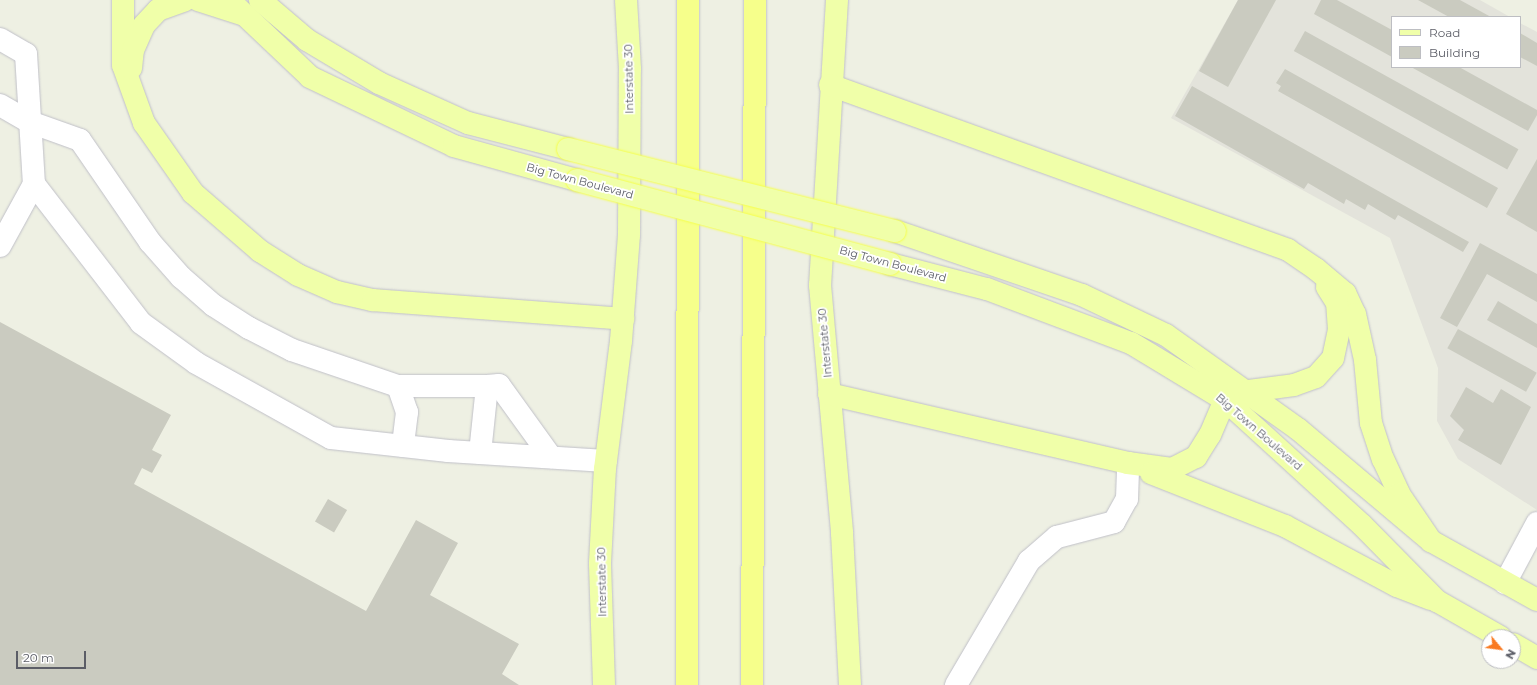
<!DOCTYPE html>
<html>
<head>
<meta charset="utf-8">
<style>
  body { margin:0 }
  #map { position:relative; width:1537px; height:685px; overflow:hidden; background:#eef0e3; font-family:Montserrat,sans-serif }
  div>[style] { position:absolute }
  .industrial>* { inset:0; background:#e3e3db }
  .building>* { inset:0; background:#cacbc0; transform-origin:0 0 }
  .roads { filter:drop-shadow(0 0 1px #c0c0c8) drop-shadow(0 0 1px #c0c0c8) }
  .minor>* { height:22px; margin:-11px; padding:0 11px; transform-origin:11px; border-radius:11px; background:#fff }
  .major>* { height:22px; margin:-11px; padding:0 11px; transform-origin:11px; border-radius:11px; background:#f0ffa9 }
  .highway>* { height:22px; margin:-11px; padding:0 11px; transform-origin:11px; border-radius:11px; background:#f6ff8b }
  .bridges { filter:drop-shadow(0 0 1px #f5ff4e) drop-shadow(0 0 1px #f5ff4e) }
  .major-bridge>* { height:22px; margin:-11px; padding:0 11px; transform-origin:11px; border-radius:11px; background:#f0ffa9 }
  span { translate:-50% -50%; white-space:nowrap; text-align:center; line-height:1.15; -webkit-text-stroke:3.5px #fff; paint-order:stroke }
  .street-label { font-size:11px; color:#5b5d66 }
  .legend { position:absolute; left:1391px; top:16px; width:130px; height:52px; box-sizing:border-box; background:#fff; border:1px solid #bdbec2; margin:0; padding:5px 7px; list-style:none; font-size:12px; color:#5b5d66 }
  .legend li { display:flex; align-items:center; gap:8px; height:20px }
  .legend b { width:20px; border:1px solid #bdbec2 }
  .north { position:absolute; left:1481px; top:629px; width:40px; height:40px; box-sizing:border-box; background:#fff; border:1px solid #bdbec2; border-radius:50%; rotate:119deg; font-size:11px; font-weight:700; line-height:16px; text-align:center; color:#5b5d66 }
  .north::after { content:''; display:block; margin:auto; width:14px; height:18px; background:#f97920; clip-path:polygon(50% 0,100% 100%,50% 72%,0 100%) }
  .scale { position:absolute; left:16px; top:651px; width:70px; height:18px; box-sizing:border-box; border:2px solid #5b5d66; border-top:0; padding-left:5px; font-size:12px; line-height:14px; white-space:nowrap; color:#5b5d66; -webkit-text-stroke:3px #fff; paint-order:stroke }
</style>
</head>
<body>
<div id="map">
  <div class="industrial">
    <i style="clip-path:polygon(1238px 0,1480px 0,1510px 17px,1392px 17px,1392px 67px,1520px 67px,1520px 23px,1537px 32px,1537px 510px,1458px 459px,1437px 421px,1438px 368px,1390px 238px,1171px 118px)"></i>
  </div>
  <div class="building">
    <i style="clip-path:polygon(1238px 0,1276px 0,1228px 87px,1199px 71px)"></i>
    <i style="clip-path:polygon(1321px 0,1337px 0,1392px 30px,1392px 57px,1314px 14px)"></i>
    <i style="clip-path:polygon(1418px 0,1460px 0,1491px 17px,1449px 17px)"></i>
    <i style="left:1305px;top:31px;width:244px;height:23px;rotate:29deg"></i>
    <i style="clip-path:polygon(1520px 33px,1537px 43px,1537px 66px,1520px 57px)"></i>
    <i style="clip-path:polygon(1411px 67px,1459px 67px,1537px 110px,1537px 115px,1528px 131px)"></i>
    <i style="clip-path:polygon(1285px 69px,1498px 188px,1487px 208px,1278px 91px,1281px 86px,1276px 83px)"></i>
    <i style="clip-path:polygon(1192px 86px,1469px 242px,1463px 252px,1398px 215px,1395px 220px,1368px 204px,1365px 210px,1346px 199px,1344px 204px,1308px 183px,1304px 189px,1175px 116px)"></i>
    <i style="clip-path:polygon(1537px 159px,1537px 232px,1506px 214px)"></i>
    <i style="clip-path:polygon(1480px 243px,1537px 274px,1537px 302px,1487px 274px,1457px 327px,1440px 318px)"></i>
    <i style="clip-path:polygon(1498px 301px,1537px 324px,1537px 348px,1487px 320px)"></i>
    <i style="clip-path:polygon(0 322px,171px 415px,152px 450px,162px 455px,152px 473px,142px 468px,134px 484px,366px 611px,416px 520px,458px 543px,430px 595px,519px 644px,502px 674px,519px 685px,0 685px)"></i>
    <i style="left:1458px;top:329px;width:90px;height:22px;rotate:29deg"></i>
    <i style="clip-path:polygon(1466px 387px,1493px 403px,1501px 389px,1531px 407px,1501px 465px,1458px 440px,1464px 430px,1450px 416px)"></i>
    <i style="left:328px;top:499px;width:22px;height:26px;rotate:30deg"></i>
  </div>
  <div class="roads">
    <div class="minor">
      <i style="left:0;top:39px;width:30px;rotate:30deg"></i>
      <i style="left:26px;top:54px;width:130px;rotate:86.5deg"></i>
      <i style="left:34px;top:184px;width:175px;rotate:52.4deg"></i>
      <i style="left:141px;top:323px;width:68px;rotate:36deg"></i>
      <i style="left:196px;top:363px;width:154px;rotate:29.1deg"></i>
      <i style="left:331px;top:438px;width:118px;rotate:6.3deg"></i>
      <i style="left:448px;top:451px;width:158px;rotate:3.6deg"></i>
      <i style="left:0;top:105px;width:34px;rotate:30deg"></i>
      <i style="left:30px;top:122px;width:53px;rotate:19.8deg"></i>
      <i style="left:80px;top:140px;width:124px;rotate:55.5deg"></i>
      <i style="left:150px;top:242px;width:47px;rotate:48.5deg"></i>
      <i style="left:181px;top:277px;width:43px;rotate:41.2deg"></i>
      <i style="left:213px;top:305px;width:43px;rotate:32.6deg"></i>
      <i style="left:249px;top:328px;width:48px;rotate:27.1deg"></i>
      <i style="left:292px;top:350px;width:112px;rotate:18.8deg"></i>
      <i style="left:398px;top:386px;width:28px;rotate:71deg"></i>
      <i style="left:407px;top:412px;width:34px;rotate:97deg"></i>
      <i style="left:0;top:246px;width:71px;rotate:-61.3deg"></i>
      <i style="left:398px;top:386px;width:89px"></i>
      <i style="left:480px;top:453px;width:67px;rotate:-84deg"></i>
      <i style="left:487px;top:386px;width:12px;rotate:-5deg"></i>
      <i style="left:499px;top:385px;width:89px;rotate:54.2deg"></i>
      <i style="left:1505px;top:583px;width:68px;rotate:-61.9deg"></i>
      <i style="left:956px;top:685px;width:144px;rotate:-59.5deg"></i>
      <i style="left:1029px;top:561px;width:37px;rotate:-41deg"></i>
      <i style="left:1057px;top:537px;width:59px;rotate:-14.7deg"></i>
      <i style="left:1114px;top:522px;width:26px;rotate:-61deg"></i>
      <i style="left:1127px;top:499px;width:36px;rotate:-88deg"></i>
    </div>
    <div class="major">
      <i style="left:123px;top:0;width:65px;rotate:90deg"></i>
      <i style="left:123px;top:65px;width:62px;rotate:70.1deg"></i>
      <i style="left:144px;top:123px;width:85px;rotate:55deg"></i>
      <i style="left:193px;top:193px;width:89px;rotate:40.9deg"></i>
      <i style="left:260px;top:251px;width:45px;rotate:32.3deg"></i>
      <i style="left:298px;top:275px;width:43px;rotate:23.6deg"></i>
      <i style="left:337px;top:292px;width:37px;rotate:13deg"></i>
      <i style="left:373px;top:300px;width:251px;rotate:4.3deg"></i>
      <i style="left:198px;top:0;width:45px;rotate:18deg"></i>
      <i style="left:229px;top:0;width:112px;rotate:43.5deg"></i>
      <i style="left:310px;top:77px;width:160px;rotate:25.6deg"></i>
      <i style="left:454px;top:146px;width:128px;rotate:15.5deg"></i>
      <i style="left:260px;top:0;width:62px;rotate:40.4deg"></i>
      <i style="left:307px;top:40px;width:84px;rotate:30.8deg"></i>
      <i style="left:379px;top:83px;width:98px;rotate:24.2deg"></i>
      <i style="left:468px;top:123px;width:103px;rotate:14.6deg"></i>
      <i style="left:837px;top:0;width:286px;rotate:93.4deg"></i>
      <i style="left:820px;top:285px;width:249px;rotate:84.9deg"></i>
      <i style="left:842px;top:533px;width:152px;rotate:87deg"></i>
      <i style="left:131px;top:68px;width:18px;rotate:-84deg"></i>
      <i style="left:133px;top:50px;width:27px;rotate:-66deg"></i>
      <i style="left:144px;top:25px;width:21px;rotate:-47deg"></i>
      <i style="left:158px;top:10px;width:29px;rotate:-20deg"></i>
      <i style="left:830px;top:85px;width:487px;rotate:19.8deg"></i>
      <i style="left:1288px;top:250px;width:34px;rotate:34deg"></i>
      <i style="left:1316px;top:269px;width:38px;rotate:40deg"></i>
      <i style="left:1345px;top:293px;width:23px;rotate:65deg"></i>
      <i style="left:1355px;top:314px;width:47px;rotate:77.7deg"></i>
      <i style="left:1365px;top:360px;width:63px;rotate:84.6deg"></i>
      <i style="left:1371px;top:423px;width:38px;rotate:72deg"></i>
      <i style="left:1383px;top:459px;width:38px;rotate:65deg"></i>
      <i style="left:1399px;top:494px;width:57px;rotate:55.8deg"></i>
      <i style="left:895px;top:231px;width:198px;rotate:18.9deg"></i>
      <i style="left:1082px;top:295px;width:93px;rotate:25.5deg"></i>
      <i style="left:1166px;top:335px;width:162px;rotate:35.5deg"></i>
      <i style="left:1298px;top:429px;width:174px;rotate:40.1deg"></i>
      <i style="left:1431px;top:541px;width:121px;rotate:29.1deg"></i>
      <i style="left:890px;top:264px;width:100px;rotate:14.5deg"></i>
      <i style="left:987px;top:289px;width:154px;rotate:20.6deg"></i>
      <i style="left:1131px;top:343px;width:110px;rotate:31.2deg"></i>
      <i style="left:1225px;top:400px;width:185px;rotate:42.4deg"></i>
      <i style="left:1362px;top:525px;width:107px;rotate:45.4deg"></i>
      <i style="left:1437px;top:601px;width:73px;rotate:29.7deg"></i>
      <i style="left:1249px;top:391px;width:45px;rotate:-7.6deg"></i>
      <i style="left:1294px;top:385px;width:23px;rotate:-20deg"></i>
      <i style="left:1316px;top:377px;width:25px;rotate:-48deg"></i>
      <i style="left:1333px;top:358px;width:29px;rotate:-78deg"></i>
      <i style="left:1339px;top:330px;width:27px;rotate:-94deg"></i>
      <i style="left:1337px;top:303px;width:19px;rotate:-122deg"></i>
      <i style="left:829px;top:394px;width:307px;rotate:13deg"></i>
      <i style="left:1128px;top:463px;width:44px;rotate:7.8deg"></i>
      <i style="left:1172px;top:469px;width:27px;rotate:-27deg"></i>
      <i style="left:1196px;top:457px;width:26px;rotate:-58deg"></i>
      <i style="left:1210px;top:435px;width:38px;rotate:-67deg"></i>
      <i style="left:1151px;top:473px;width:144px;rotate:21.6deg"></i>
      <i style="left:1285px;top:526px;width:127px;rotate:28.2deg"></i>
      <i style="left:1397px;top:586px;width:36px;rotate:21deg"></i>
      <i style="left:1513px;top:644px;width:28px;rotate:30deg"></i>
      <i style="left:604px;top:685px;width:122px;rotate:-91.9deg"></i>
      <i style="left:600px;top:563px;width:94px;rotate:-87deg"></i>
      <i style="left:605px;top:469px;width:129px;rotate:-82.9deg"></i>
      <i style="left:621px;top:341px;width:106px;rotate:-85.7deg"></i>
      <i style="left:629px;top:235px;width:166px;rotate:-89.7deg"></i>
      <i style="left:630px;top:69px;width:69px;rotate:-93.3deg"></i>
    </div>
    <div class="highway">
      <i style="left:687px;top:685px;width:685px;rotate:-89.92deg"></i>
      <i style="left:752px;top:685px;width:685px;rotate:-89.75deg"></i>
    </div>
  </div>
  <div class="bridges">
    <div class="major-bridge">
      <i style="left:568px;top:149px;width:337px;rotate:14.1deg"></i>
      <i style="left:577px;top:180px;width:324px;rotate:15deg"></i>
    </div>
  </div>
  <div class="street-label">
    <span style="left:629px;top:79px;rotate:-91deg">Interstate 30</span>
    <span style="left:580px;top:181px;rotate:15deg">Big Town Boulevard</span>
    <span style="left:893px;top:264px;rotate:15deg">Big Town Boulevard</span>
    <span style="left:825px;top:343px;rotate:-95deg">Interstate 30</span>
    <span style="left:1259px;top:432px;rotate:41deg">Big Town Boulevard</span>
    <span style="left:602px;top:582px;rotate:-91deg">Interstate 30</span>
  </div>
  <ul class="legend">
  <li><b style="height:5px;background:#f0ffa9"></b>Road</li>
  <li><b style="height:11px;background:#cacbc0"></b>Building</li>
  </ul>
  <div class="north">N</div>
  <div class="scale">20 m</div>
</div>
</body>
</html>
